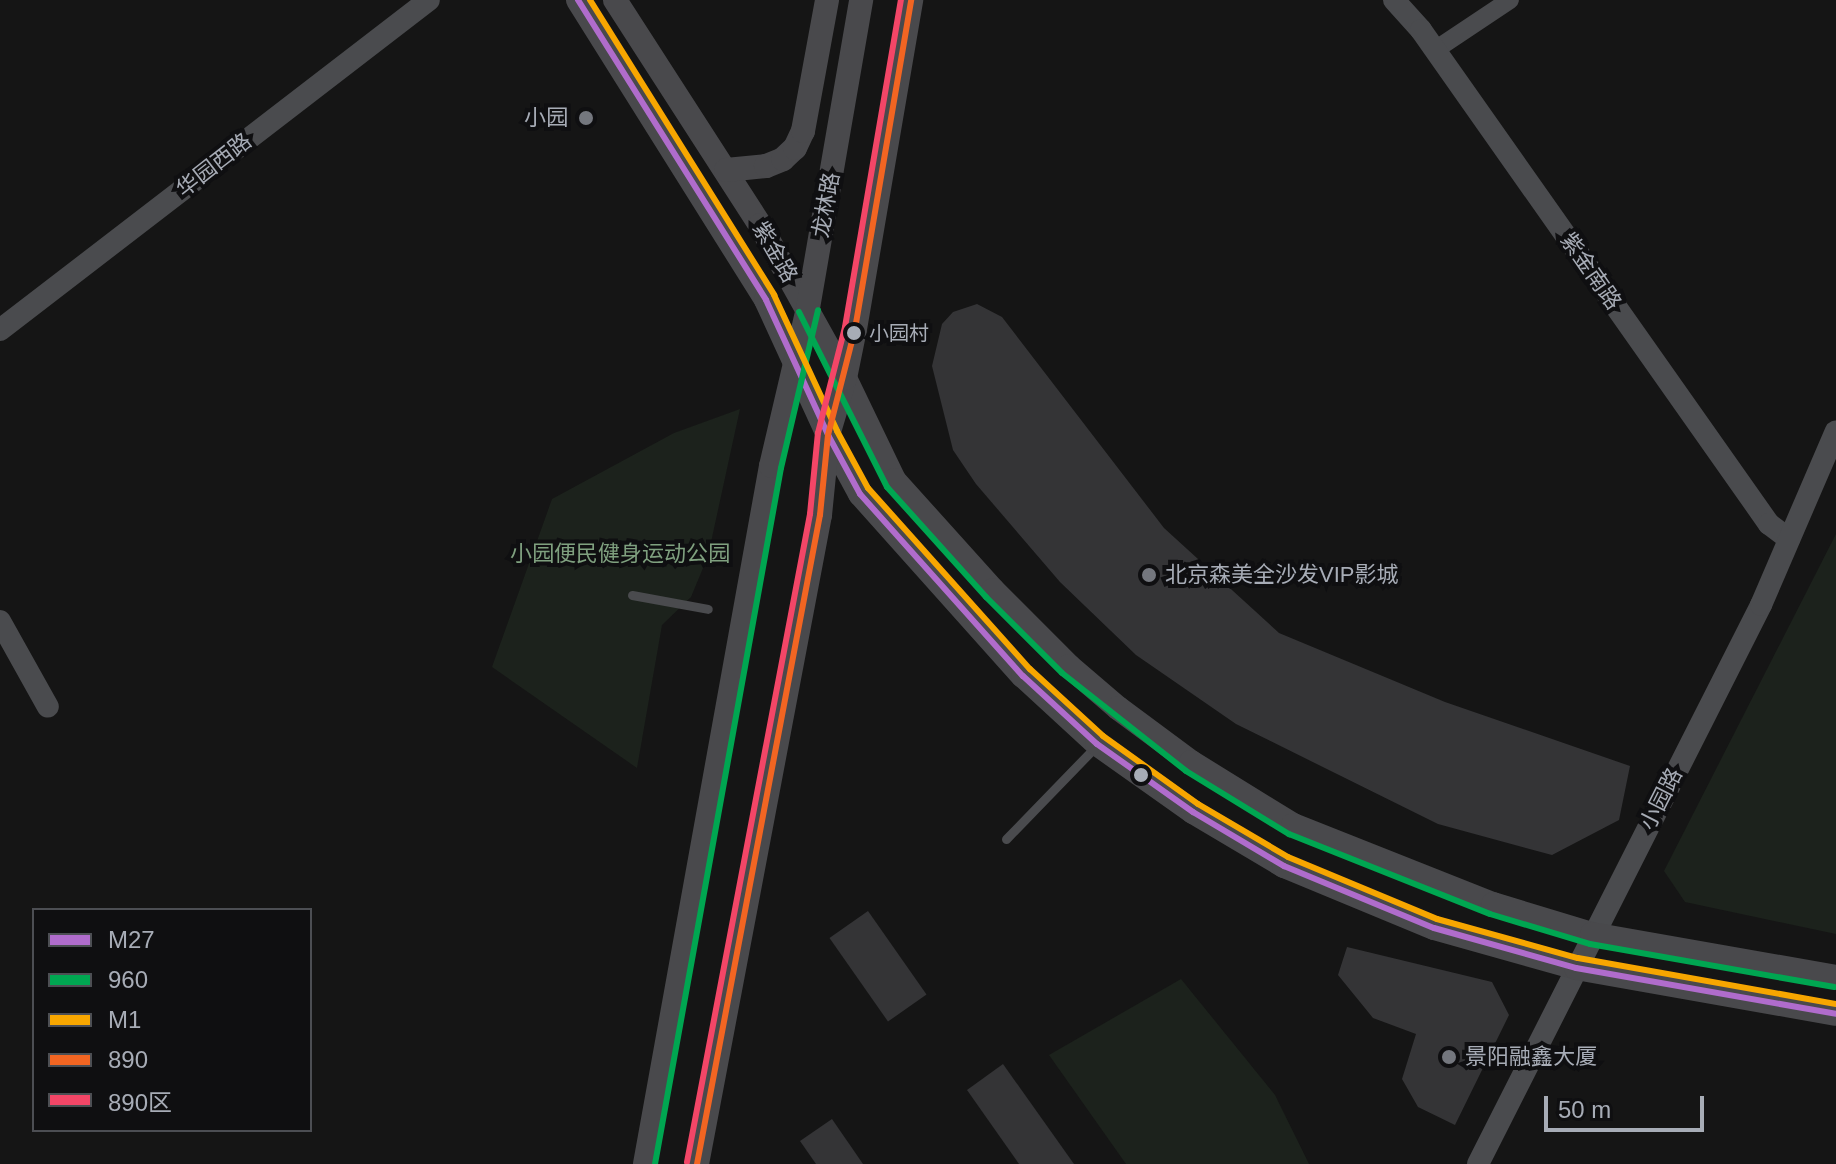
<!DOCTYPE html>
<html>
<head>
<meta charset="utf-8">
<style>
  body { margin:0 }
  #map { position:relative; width:1836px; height:1164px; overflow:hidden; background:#151515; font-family:Arial,"Noto Sans SC",sans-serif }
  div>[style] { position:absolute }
  .green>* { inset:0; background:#1c221c }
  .building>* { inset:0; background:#343436; transform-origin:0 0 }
  .service>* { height:9px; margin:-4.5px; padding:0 4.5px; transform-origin:4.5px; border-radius:4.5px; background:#4a4b4e }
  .minor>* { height:18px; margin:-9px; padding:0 9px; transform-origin:9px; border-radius:9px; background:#4a4b4e }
  .tertiary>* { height:22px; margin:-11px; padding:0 11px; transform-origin:11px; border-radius:11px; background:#4a4b4e }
  .secondary>* { height:24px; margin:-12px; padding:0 12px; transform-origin:12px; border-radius:12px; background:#49494c }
  .bus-1>* { height:6px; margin:-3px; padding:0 3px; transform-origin:3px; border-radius:3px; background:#b06ccc }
  .bus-2>* { height:6px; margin:-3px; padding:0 3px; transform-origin:3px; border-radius:3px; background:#00a651 }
  .bus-3>* { height:6px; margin:-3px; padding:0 3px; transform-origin:3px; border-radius:3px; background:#f7a600 }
  .bus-4>* { height:6px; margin:-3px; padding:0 3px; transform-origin:3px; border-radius:3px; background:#f26522 }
  .bus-5>* { height:6px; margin:-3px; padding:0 3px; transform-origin:3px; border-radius:3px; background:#f34667 }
  .dots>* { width:22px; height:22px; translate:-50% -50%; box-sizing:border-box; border:4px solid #0f0f11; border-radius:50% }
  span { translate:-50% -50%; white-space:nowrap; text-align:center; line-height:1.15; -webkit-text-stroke:8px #0f0f11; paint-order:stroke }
  .bus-label { font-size:20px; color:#a7acb6 }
  .left { translate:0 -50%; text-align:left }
  .poi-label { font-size:22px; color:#a7acb6 }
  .right { translate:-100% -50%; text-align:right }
  .street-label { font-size:22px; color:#a7acb6 }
  .park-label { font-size:22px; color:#7fa07f }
  .legend { position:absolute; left:32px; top:908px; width:280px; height:224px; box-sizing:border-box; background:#0f0f11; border:2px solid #4c4e53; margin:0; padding:10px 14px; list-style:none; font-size:24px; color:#a7acb6 }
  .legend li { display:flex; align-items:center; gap:16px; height:40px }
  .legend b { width:40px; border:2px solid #4c4e53 }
  .scale { position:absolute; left:1544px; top:1096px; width:160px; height:36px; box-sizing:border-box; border:4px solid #a7acb6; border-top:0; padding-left:10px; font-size:24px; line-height:28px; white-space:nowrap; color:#a7acb6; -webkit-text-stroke:6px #0f0f11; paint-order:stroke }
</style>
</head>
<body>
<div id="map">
  <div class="green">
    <i style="clip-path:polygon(740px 409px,708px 556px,691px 597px,662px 625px,637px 768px,492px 667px,552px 499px,674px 433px)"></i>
    <i style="clip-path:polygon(1836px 534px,1836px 934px,1685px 902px,1664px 871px)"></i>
    <i style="clip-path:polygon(1181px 979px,1275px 1095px,1309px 1164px,1126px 1164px,1049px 1055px)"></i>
  </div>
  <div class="building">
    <i style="clip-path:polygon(977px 304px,1002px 317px,1164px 528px,1279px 633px,1445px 702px,1630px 766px,1619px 820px,1552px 855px,1438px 824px,1236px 724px,1136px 655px,1060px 582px,976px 484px,953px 450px,932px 366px,942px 324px,953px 312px)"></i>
    <i style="left:868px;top:911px;width:102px;height:47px;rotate:55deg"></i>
    <i style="clip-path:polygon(1347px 947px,1492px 982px,1509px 1015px,1455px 1125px,1418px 1107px,1402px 1079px,1416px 1034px,1373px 1018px,1338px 975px)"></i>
    <i style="clip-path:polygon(1003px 1064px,1074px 1164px,1019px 1164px,967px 1090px)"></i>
    <i style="clip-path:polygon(832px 1119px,863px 1164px,816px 1164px,800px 1141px)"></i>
  </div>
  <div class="service">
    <i style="left:632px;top:595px;width:77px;rotate:10.4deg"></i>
    <i style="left:1006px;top:839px;width:128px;rotate:-45.9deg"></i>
  </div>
  <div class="minor">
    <i style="left:1435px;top:50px;width:90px;rotate:-33.7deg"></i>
  </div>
  <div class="tertiary">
    <i style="left:1394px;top:0;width:40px;rotate:48deg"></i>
    <i style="left:1421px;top:30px;width:604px;rotate:54.84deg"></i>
    <i style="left:1769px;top:524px;width:25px;rotate:37deg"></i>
    <i style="left:0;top:330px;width:541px;rotate:-37.57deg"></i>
    <i style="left:0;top:621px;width:98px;rotate:60.8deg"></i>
    <i style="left:1478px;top:1164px;width:627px;rotate:-63.15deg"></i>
    <i style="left:1761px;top:605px;width:189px;rotate:-66.7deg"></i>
  </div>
  <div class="secondary">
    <i style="left:578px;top:0;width:354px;rotate:57.9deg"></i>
    <i style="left:766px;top:300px;width:149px;rotate:65.3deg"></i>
    <i style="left:828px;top:435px;width:67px;rotate:61.5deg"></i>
    <i style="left:860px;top:494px;width:244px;rotate:48.2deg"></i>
    <i style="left:1023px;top:676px;width:100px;rotate:42.6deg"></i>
    <i style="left:1097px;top:744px;width:118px;rotate:35.3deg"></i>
    <i style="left:1193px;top:812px;width:106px;rotate:30.7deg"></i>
    <i style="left:1284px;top:866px;width:162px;rotate:22.5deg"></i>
    <i style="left:1434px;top:928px;width:148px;rotate:15.7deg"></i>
    <i style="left:1576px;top:968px;width:264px;rotate:10deg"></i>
    <i style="left:615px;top:0;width:268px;rotate:57.2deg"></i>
    <i style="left:760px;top:225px;width:175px;rotate:60.9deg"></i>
    <i style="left:845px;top:378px;width:113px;rotate:64.3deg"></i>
    <i style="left:894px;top:480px;width:148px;rotate:48deg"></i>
    <i style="left:993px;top:590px;width:107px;rotate:45deg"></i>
    <i style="left:1069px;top:666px;width:65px;rotate:40.6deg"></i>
    <i style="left:1118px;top:708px;width:91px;rotate:36.5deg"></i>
    <i style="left:1191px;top:762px;width:120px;rotate:31.7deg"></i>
    <i style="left:1293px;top:825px;width:215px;rotate:21.6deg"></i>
    <i style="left:1493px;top:904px;width:103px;rotate:16.9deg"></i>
    <i style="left:1592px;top:934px;width:248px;rotate:10deg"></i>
    <i style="left:726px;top:170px;width:40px;rotate:-5.7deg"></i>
    <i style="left:766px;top:166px;width:18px;rotate:-22deg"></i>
    <i style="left:783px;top:159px;width:16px;rotate:-43deg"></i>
    <i style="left:795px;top:148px;width:19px;rotate:-65deg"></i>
    <i style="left:803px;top:131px;width:133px;rotate:-79.6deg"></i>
    <i style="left:645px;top:1164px;width:709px;rotate:-79.77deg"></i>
    <i style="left:771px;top:466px;width:162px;rotate:-76.8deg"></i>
    <i style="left:808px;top:308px;width:313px;rotate:-80.2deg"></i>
    <i style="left:697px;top:1164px;width:661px;rotate:-79.27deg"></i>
    <i style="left:820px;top:515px;width:80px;rotate:-84.3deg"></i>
    <i style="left:828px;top:435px;width:59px;rotate:-73.4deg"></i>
    <i style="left:845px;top:378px;width:50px;rotate:-78.5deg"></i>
    <i style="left:855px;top:329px;width:334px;rotate:-80.3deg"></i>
  </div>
  <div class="bus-1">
    <i style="left:578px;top:0;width:354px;rotate:57.9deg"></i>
    <i style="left:766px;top:300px;width:149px;rotate:65.3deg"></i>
    <i style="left:828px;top:435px;width:67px;rotate:61.5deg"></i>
    <i style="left:860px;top:494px;width:244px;rotate:48.2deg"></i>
    <i style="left:1023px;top:676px;width:100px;rotate:42.6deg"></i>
    <i style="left:1097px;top:744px;width:118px;rotate:35.3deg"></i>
    <i style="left:1193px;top:812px;width:106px;rotate:30.7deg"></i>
    <i style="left:1284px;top:866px;width:162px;rotate:22.5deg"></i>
    <i style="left:1434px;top:928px;width:148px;rotate:15.7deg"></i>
    <i style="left:1576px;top:968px;width:264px;rotate:10deg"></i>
  </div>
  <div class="bus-2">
    <i style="left:799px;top:312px;width:196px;rotate:63.3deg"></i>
    <i style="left:887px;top:487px;width:148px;rotate:48deg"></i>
    <i style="left:986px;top:597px;width:107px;rotate:45deg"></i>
    <i style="left:1062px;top:673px;width:158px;rotate:38.3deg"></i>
    <i style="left:1186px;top:771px;width:121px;rotate:31.5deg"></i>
    <i style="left:1289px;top:834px;width:216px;rotate:21.7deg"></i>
    <i style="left:1490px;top:914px;width:104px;rotate:16.7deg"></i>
    <i style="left:1590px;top:944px;width:248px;rotate:10deg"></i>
    <i style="left:655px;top:1164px;width:707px;rotate:-79.74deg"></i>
    <i style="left:781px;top:468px;width:162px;rotate:-76.8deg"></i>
  </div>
  <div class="bus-3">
    <i style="left:590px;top:0;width:348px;rotate:58deg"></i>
    <i style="left:774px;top:295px;width:150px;rotate:65.1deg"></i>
    <i style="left:837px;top:431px;width:65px;rotate:61.5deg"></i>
    <i style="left:868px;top:488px;width:243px;rotate:48.2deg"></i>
    <i style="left:1030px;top:669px;width:99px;rotate:42.5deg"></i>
    <i style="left:1103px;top:736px;width:117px;rotate:35.6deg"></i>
    <i style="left:1198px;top:804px;width:104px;rotate:30.5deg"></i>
    <i style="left:1288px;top:857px;width:161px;rotate:22.6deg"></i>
    <i style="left:1437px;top:919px;width:146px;rotate:15.5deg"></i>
    <i style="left:1578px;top:958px;width:262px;rotate:10.1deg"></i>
  </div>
  <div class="bus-4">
    <i style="left:697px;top:1164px;width:661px;rotate:-79.27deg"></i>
    <i style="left:820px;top:515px;width:80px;rotate:-84.3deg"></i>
    <i style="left:828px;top:435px;width:109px;rotate:-75.7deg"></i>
    <i style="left:855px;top:329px;width:334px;rotate:-80.3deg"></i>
  </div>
  <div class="bus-5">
    <i style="left:687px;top:1162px;width:660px;rotate:-79.25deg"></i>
    <i style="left:810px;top:514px;width:81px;rotate:-84.4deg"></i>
    <i style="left:818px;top:433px;width:109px;rotate:-75.7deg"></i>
    <i style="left:845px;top:327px;width:332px;rotate:-80.3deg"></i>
  </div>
  <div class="dots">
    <i style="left:586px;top:118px;background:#74777e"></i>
    <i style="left:854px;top:333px;background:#a7acb6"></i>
    <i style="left:1149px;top:575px;background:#74777e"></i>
    <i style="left:1141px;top:775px;background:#a7acb6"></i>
    <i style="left:1449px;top:1057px;background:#74777e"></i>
  </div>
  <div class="bus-label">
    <span class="left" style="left:869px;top:333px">小园村</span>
  </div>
  <div class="poi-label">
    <span class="right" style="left:568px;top:118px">小园</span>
    <span class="left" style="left:1165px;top:575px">北京森美全沙发VIP影城</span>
    <span class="left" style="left:1465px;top:1057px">景阳融鑫大厦</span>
  </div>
  <div class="street-label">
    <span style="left:214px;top:165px;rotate:-38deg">华园西路</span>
    <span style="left:826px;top:205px;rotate:-80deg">龙林路</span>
    <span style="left:775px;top:252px;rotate:60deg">紫金路</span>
    <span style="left:1591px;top:271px;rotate:55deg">紫金南路</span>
    <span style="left:1661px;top:799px;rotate:-63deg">小园路</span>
  </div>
  <div class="park-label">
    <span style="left:620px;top:554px">小园便民健身运动公园</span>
  </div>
  <ul class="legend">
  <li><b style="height:10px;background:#b06ccc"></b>M27</li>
  <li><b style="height:10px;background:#00a651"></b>960</li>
  <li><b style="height:10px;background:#f7a600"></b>M1</li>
  <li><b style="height:10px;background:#f26522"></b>890</li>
  <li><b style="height:10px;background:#f34667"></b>890区</li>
  </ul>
  <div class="scale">50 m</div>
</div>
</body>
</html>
